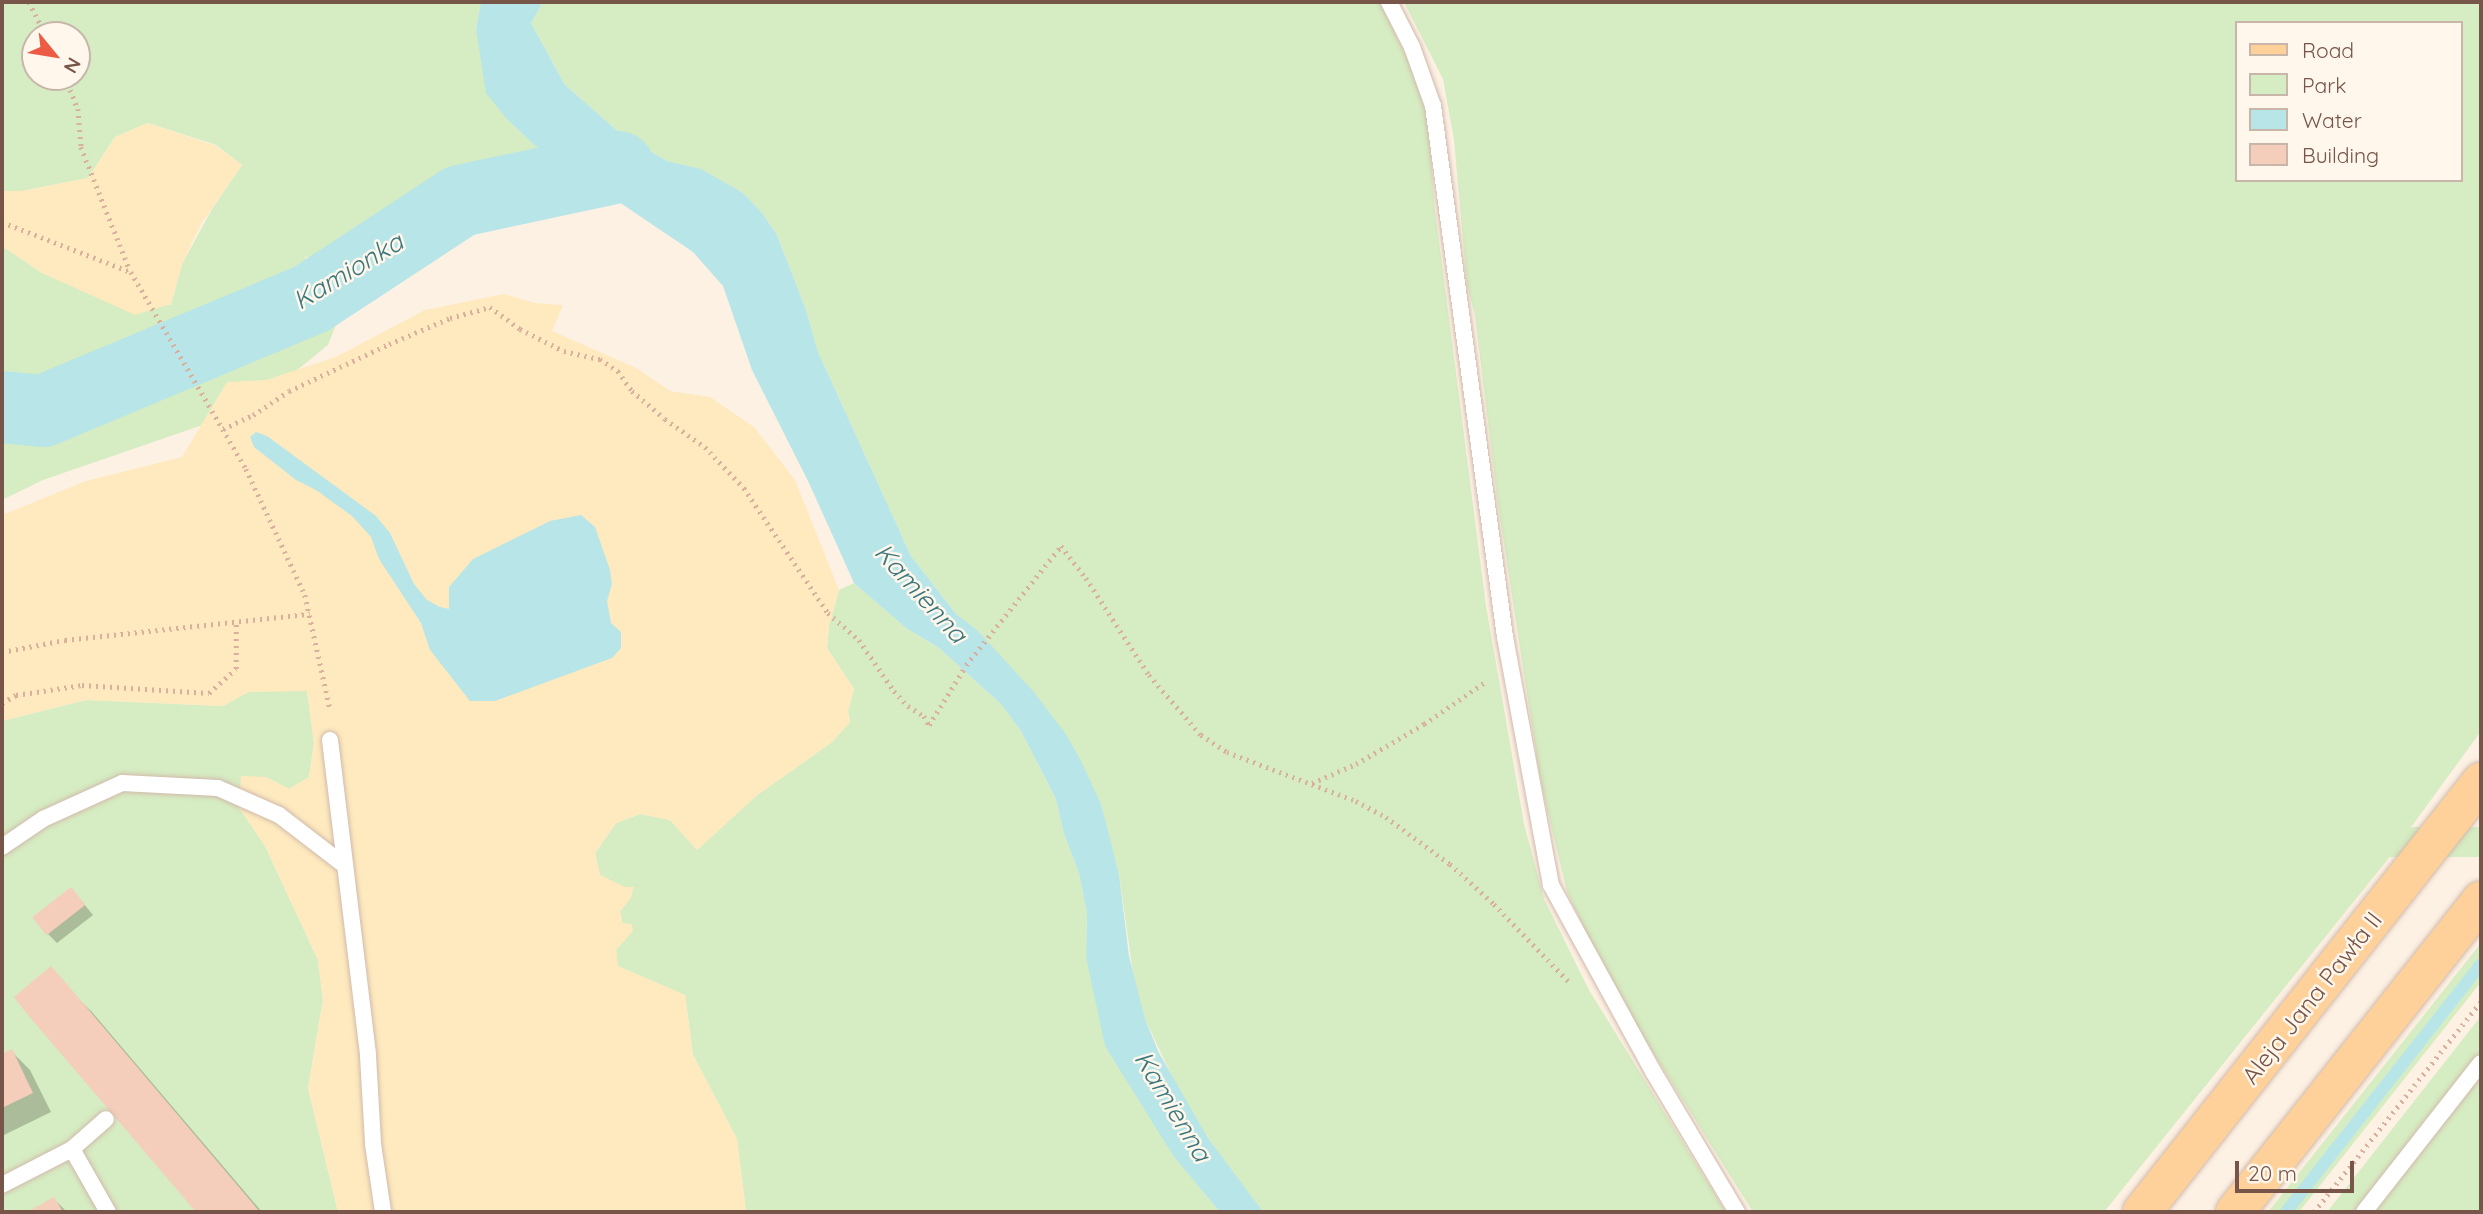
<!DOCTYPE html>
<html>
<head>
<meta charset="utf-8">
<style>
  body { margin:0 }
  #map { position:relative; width:2483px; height:1214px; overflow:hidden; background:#fdf1e4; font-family:Quicksand,sans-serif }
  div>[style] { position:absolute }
  .green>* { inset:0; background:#d6ecc2; transform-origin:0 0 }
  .sand>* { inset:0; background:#feeabe }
  .water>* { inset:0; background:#b8e5e8 }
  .shadow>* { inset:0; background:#0003 }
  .stream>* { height:12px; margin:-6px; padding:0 6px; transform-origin:6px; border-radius:6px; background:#b8e5e8 }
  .river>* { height:72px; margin:-36px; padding:0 36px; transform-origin:36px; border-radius:36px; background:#b8e5e8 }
  .building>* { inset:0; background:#f4cdbb; transform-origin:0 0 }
  .path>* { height:4.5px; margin-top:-2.25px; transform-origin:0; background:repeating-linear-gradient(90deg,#d9b09e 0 2px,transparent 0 7px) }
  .roads { filter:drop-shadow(0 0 2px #d1baac) drop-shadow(0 0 2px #d1baac) }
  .lane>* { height:16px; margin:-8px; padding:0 8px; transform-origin:8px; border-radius:8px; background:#fff }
  .primary>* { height:38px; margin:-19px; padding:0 19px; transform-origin:19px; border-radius:19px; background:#fed09a }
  span { translate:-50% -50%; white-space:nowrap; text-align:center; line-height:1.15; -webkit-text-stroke:5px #fff6ec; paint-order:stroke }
  .street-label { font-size:24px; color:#775548 }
  .water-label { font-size:26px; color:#3b787d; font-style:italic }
  .frame { position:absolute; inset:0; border:4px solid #775548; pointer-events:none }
  .legend { position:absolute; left:2235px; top:21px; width:228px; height:161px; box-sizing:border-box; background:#fff6ec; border:2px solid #c9b6aa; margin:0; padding:9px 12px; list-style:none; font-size:21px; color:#775548 }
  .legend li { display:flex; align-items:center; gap:14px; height:35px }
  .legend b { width:35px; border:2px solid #c9b6aa }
  .north { position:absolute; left:21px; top:21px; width:70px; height:70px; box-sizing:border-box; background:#fff6ec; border:2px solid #c9b6aa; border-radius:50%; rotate:120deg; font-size:19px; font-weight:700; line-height:28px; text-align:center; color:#775548 }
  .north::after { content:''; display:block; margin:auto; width:24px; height:32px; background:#ec5b44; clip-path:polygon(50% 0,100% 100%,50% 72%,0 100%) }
  .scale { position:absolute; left:2235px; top:1161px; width:119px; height:32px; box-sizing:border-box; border:4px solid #775548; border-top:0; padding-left:9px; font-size:21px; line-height:24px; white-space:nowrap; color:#775548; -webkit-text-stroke:5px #fff6ec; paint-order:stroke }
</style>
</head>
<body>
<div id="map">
  <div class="green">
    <i style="clip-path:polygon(evenodd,2px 2px,481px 2px,476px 29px,506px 118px,533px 144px,559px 161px,490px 192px,453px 198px,375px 233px,353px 246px,331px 270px,304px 256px,345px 302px,328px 345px,249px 409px,43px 480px,2px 500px,2px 246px,42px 273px,171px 305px,182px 264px,212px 209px,242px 165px,216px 145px,148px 123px,115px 137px,88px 178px,22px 191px,2px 191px,2px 2px,35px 35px,77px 35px,77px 77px,35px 77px,35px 35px)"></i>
    <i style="clip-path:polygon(543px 2px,1380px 2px,1420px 84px,1428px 120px,1435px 210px,1486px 606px,1524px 824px,1544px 899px,1589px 990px,1726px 1212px,1263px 1212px,1259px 1208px,1208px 1138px,1176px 1085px,1145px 1019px,1135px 987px,1119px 875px,1101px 804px,1002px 659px,977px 630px,956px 614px,911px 556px,818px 352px,806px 310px,777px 235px,762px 213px,743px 193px,700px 169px,667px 161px,620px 133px,565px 85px,531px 23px)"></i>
    <i style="clip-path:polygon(evenodd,1404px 2px,2481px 2px,2481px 731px,2388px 859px,2104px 1212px,1753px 1212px,1611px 986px,1567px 892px,1541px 784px,1498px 505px,1475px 316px,1467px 285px,1454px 140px,1443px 79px,1404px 2px,2236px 23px,2460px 23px,2460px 180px,2236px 180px,2236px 23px)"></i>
    <i style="clip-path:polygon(854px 583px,906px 628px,939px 648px,1001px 704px,1021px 731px,1056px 799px,1064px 834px,1079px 873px,1087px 914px,1086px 957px,1094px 982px,1159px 1131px,1174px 1157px,1220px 1212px,746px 1212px,737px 1139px,693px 1055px,685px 995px,617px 966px,616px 950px,625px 937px,620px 911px,630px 899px,633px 887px,625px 888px,600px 875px,595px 853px,616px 823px,640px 814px,670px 820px,697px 850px,756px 796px,832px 742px,850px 722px,848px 711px,854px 689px,827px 648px,829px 626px,839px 590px)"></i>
    <i style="clip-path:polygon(307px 690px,314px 743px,309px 777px,289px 789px,266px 777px,239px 807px,265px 846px,318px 960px,323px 1000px,308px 1088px,338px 1212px,2px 1212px,2px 721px,86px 700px,223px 706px,249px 691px)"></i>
    <i style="left:2481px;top:827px;width:30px;height:490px;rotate:90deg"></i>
    <i style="clip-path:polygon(2481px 943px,2481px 982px,2299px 1212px,2268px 1212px)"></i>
    <i style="clip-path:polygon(2481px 1016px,2481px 1212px,2327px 1212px)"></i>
  </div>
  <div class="sand">
    <i style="clip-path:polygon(148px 123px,216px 146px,242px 165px,201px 224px,182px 264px,171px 304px,135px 315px,42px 273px,2px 246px,2px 191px,22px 191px,88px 178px,115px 137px)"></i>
    <i style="clip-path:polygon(504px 294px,535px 303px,563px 305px,552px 331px,636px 368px,670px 391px,710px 397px,754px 427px,795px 480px,839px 590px,829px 626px,827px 648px,854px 689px,848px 711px,850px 722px,832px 742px,756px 796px,697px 850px,670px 820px,640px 814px,616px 823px,595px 853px,600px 875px,625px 887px,634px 887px,630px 899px,620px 911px,622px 923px,632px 924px,633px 931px,616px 950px,618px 966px,685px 995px,693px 1055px,737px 1139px,746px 1212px,338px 1212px,308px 1088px,323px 1000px,318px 960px,265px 846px,239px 808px,241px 776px,266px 777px,289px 789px,309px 777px,314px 743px,307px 691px,249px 692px,223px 706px,86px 700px,2px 721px,2px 515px,86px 481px,182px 457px,227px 382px,266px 380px,336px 357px,425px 310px)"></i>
  </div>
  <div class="water">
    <i style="clip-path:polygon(481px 2px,543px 2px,531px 23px,565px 85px,620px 133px,667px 161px,701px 169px,743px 193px,762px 213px,777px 235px,806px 310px,818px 352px,911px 556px,956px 614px,977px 630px,1033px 691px,1065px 733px,1080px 759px,1101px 804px,1110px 838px,1119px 875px,1129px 956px,1145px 1019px,1159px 1053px,1208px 1138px,1263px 1212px,1220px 1212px,1174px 1157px,1105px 1046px,1086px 957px,1087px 914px,1079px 873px,1064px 834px,1056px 799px,1021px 731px,1001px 704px,939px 648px,906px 628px,854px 583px,809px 483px,752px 370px,723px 286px,693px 252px,533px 144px,506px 118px,486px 93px,476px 29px)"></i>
    <i style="clip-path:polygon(256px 432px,267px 436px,376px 516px,390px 533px,414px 584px,427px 600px,440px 607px,449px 609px,449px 587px,473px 559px,550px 521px,581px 515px,595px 527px,610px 570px,612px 584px,607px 601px,611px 623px,621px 632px,621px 648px,612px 658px,495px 701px,470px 701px,430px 650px,421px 623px,379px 559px,371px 537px,352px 516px,316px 490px,296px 480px,254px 447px,250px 437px)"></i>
  </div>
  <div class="shadow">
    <i style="clip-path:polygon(79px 898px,93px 915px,57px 943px,48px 934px)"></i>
    <i style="clip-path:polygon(73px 994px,92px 1012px,262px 1212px,198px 1212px,16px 997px)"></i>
    <i style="clip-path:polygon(11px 1051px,30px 1070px,51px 1112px,2px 1136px,2px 1056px)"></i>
    <i style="clip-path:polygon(54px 1199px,67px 1212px,30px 1212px)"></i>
  </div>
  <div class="stream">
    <i style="left:2286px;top:1212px;width:315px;rotate:-51.8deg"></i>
  </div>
  <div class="river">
    <i style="left:2px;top:407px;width:41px;rotate:5.6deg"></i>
    <i style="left:43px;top:411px;width:290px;rotate:-22.7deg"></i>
    <i style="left:311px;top:299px;width:178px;rotate:-33.3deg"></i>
    <i style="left:460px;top:201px;width:162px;rotate:-12.1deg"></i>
  </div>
  <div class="building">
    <i style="left:71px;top:887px;width:23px;height:49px;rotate:52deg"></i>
    <i style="clip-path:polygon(51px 966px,65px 982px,260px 1212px,196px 1212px,28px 1015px,14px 997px)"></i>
    <i style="clip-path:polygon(12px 1049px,33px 1093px,2px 1108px,2px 1054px)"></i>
    <i style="clip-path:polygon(54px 1197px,63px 1212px,27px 1212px)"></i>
  </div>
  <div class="path">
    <i style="left:29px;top:2px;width:37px;rotate:63deg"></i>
    <i style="left:65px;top:77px;width:35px;rotate:68deg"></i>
    <i style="left:78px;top:109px;width:38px;rotate:85deg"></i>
    <i style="left:81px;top:147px;width:133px;rotate:68.4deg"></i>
    <i style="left:2px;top:222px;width:138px;rotate:21.2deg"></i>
    <i style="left:131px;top:272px;width:228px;rotate:59.7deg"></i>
    <i style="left:246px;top:469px;width:139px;rotate:64.9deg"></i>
    <i style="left:305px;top:595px;width:117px;rotate:77.6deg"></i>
    <i style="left:223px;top:429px;width:33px;rotate:-25deg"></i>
    <i style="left:253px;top:415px;width:43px;rotate:-33.7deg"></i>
    <i style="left:289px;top:391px;width:110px;rotate:-25.2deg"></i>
    <i style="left:389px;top:344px;width:66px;rotate:-23.1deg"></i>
    <i style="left:450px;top:318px;width:41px;rotate:-15.4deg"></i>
    <i style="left:490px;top:307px;width:37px;rotate:36deg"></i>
    <i style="left:520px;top:329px;width:49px;rotate:26.6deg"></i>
    <i style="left:564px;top:351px;width:37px;rotate:13deg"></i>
    <i style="left:600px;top:359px;width:22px;rotate:34deg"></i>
    <i style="left:618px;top:371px;width:24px;rotate:55deg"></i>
    <i style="left:632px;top:391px;width:43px;rotate:40.3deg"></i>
    <i style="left:665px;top:419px;width:49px;rotate:35deg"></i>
    <i style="left:705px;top:447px;width:57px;rotate:46.4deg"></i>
    <i style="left:744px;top:488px;width:151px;rotate:56.1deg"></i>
    <i style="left:828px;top:613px;width:41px;rotate:41.1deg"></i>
    <i style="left:859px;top:640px;width:62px;rotate:55.5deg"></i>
    <i style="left:894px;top:691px;width:21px;rotate:47deg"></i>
    <i style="left:908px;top:706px;width:19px;rotate:32deg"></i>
    <i style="left:924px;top:716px;width:10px;rotate:61deg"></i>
    <i style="left:929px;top:725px;width:70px;rotate:-58.3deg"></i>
    <i style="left:966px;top:665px;width:152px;rotate:-51.4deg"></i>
    <i style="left:1061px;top:546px;width:41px;rotate:52deg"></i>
    <i style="left:1086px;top:578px;width:116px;rotate:57deg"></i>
    <i style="left:1149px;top:675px;width:79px;rotate:49.1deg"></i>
    <i style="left:1201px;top:735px;width:31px;rotate:33deg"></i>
    <i style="left:1227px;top:752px;width:138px;rotate:20.8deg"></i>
    <i style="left:1356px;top:801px;width:34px;rotate:28deg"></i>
    <i style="left:1386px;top:817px;width:79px;rotate:36.3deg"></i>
    <i style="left:1450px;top:864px;width:59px;rotate:42.3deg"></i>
    <i style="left:1494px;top:904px;width:107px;rotate:46.1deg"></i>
    <i style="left:2px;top:652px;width:64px;rotate:-10.8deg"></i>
    <i style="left:65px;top:640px;width:246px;rotate:-6.1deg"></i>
    <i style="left:2px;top:703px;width:16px;rotate:-30deg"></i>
    <i style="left:16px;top:695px;width:67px;rotate:-8.6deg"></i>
    <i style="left:82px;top:685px;width:127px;rotate:3.6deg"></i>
    <i style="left:209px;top:693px;width:36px;rotate:-42deg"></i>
    <i style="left:236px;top:669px;width:47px;rotate:-90deg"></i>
    <i style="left:1312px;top:783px;width:48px;rotate:-23.4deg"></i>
    <i style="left:1356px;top:764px;width:79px;rotate:-30.5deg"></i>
    <i style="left:1424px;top:724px;width:74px;rotate:-34.5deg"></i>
    <i style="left:2314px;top:1212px;width:269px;rotate:-51.6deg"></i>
  </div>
  <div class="roads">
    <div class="lane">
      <i style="left:1389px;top:2px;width:51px;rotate:62.9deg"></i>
      <i style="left:1412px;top:47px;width:63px;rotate:70.4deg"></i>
      <i style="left:1433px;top:106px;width:536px;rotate:82.28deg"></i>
      <i style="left:1505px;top:637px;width:252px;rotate:79.5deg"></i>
      <i style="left:1551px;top:885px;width:214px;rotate:61.3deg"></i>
      <i style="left:1654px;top:1073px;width:162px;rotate:59.2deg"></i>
      <i style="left:330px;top:740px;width:318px;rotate:83.1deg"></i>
      <i style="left:368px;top:1056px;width:88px;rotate:86.7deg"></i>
      <i style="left:373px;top:1144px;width:69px;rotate:81.6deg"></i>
      <i style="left:2px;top:847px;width:50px;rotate:-34.3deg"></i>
      <i style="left:43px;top:819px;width:87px;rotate:-24.5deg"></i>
      <i style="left:122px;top:783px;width:96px;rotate:3deg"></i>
      <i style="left:218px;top:788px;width:67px;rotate:23.9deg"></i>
      <i style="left:279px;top:815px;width:82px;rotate:37.6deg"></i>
      <i style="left:72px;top:1149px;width:45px;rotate:-41.4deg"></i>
      <i style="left:2px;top:1185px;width:79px;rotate:-27.2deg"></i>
      <i style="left:72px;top:1149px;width:73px;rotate:60.3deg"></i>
      <i style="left:2364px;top:1212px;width:189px;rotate:-51.9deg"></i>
    </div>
    <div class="primary">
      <i style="left:2142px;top:1212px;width:548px;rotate:-51.75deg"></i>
      <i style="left:2235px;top:1212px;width:397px;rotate:-51.7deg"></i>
    </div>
  </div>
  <div class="street-label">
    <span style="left:2312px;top:998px;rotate:-52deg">Aleja Jana Pawła II</span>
  </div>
  <div class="water-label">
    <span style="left:348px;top:271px;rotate:-31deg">Kamionka</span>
    <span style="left:921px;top:593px;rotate:48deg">Kamienna</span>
    <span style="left:1173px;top:1106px;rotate:59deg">Kamienna</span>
  </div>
  <div class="frame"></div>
  <ul class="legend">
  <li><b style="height:9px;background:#fed09a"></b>Road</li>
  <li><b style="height:19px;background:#d6ecc2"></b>Park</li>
  <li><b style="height:19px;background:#b8e5e8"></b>Water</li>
  <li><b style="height:19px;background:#f4cdbb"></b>Building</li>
  </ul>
  <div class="north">N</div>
  <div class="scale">20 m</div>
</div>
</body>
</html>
